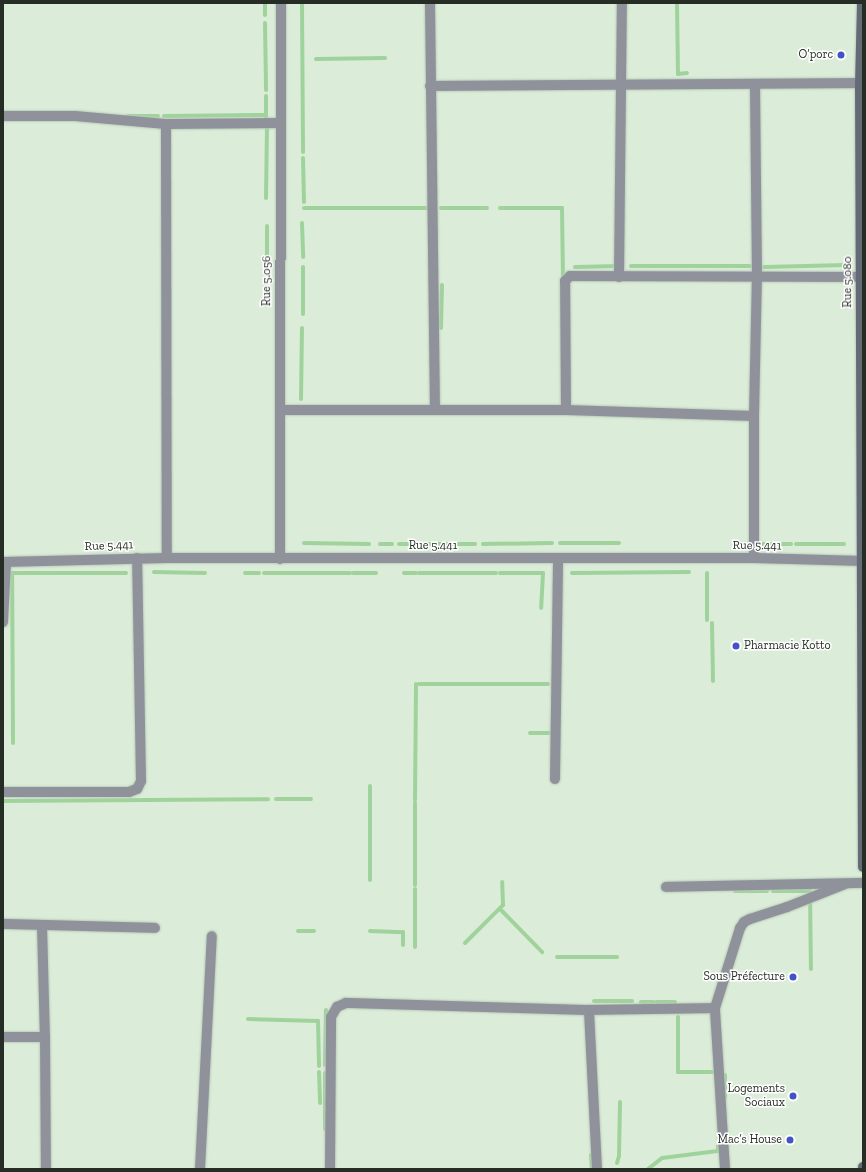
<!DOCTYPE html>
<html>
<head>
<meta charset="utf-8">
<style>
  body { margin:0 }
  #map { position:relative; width:866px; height:1172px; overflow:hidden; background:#dbedd9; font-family:"Zilla Slab",serif }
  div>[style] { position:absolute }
  .stream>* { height:4px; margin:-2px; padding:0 2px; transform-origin:2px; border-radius:2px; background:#a0d39c }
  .roads { filter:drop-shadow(0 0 1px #bacab9) drop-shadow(0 0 1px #bacab9) }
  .minor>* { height:10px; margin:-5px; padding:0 5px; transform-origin:5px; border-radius:5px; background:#8f929b }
  .secondary>* { height:10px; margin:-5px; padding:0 5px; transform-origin:5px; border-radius:5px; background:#656a77 }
  .dots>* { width:11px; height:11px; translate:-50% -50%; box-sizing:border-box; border:2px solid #fff; border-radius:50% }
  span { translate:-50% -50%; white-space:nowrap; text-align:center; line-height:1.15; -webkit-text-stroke:3px #fff; paint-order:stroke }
  .poi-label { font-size:12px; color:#262d25 }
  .right { translate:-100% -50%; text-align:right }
  .left { translate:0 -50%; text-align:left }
  .street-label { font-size:12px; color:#262d25 }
  .frame { position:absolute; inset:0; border:4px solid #262d25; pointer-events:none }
</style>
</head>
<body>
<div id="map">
  <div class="stream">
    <i style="left:265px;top:3px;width:12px;rotate:90deg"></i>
    <i style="left:302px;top:3px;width:149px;rotate:89.6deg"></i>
    <i style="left:677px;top:3px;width:71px;rotate:89.2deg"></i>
    <i style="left:678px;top:74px;width:9px;rotate:-6deg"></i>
    <i style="left:265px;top:23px;width:67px;rotate:89.1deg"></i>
    <i style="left:316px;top:59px;width:69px;rotate:-0.8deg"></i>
    <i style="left:266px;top:96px;width:25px;rotate:90deg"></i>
    <i style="left:128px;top:116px;width:30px"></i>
    <i style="left:164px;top:116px;width:100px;rotate:-0.6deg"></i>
    <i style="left:303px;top:158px;width:44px;rotate:88.7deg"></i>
    <i style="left:266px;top:198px;width:70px;rotate:-89.2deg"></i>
    <i style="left:304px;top:208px;width:128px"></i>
    <i style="left:441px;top:208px;width:46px"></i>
    <i style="left:500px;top:208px;width:62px"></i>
    <i style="left:562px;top:208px;width:72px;rotate:89.2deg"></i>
    <i style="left:302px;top:223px;width:34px;rotate:88deg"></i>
    <i style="left:267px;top:226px;width:29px;rotate:90deg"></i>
    <i style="left:631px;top:266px;width:119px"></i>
    <i style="left:303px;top:267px;width:47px;rotate:90deg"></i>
    <i style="left:575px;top:267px;width:44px;rotate:-1.3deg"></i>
    <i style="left:764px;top:267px;width:83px;rotate:-1.4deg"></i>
    <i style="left:441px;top:328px;width:43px;rotate:-88.7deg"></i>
    <i style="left:301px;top:399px;width:71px;rotate:-89.2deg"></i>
    <i style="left:304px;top:543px;width:65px;rotate:0.9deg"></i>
    <i style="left:560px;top:543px;width:43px"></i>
    <i style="left:605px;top:543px;width:14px"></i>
    <i style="left:380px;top:544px;width:12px"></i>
    <i style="left:399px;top:544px;width:76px"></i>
    <i style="left:483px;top:544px;width:69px;rotate:-0.8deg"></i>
    <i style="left:761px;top:544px;width:30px"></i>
    <i style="left:796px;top:544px;width:48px"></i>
    <i style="left:154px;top:572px;width:51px;rotate:1.1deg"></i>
    <i style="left:245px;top:573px;width:14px"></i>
    <i style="left:264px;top:573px;width:86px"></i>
    <i style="left:353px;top:573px;width:23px"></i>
    <i style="left:404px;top:573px;width:12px"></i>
    <i style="left:419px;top:573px;width:77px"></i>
    <i style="left:500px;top:573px;width:43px"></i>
    <i style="left:543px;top:573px;width:35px;rotate:93deg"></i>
    <i style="left:572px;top:573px;width:117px;rotate:-0.5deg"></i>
    <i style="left:707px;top:573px;width:47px;rotate:90deg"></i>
    <i style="left:712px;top:623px;width:58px;rotate:89deg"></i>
    <i style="left:419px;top:684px;width:129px"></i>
    <i style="left:530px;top:733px;width:24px"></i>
    <i style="left:13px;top:743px;width:170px;rotate:-90.3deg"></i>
    <i style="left:12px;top:573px;width:114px"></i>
    <i style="left:276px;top:799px;width:35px"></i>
    <i style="left:415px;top:800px;width:116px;rotate:-89.5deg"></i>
    <i style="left:3px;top:801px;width:265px;rotate:-0.4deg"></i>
    <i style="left:370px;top:880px;width:94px;rotate:-90deg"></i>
    <i style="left:415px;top:885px;width:82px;rotate:-90deg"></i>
    <i style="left:415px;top:889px;width:58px;rotate:90deg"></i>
    <i style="left:735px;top:891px;width:32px"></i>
    <i style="left:773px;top:891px;width:37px"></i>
    <i style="left:810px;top:891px;width:78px;rotate:89.3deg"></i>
    <i style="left:501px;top:910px;width:59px;rotate:45.7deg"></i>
    <i style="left:298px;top:931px;width:16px"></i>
    <i style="left:370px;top:931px;width:33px;rotate:2deg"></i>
    <i style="left:403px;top:932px;width:13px;rotate:90deg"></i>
    <i style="left:465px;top:943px;width:54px;rotate:-45deg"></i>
    <i style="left:503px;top:905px;width:23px;rotate:-92deg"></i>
    <i style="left:557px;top:957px;width:60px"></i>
    <i style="left:594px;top:1001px;width:38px"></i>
    <i style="left:641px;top:1002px;width:12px"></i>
    <i style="left:656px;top:1002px;width:19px"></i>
    <i style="left:678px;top:1017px;width:55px;rotate:90deg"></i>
    <i style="left:678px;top:1072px;width:41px"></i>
    <i style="left:248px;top:1019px;width:70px;rotate:1.6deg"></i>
    <i style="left:318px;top:1021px;width:45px;rotate:88.7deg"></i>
    <i style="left:325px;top:1065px;width:55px;rotate:-89deg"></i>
    <i style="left:319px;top:1072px;width:31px;rotate:88deg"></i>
    <i style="left:325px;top:1073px;width:56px;rotate:90deg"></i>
    <i style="left:725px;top:1075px;width:22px;rotate:90deg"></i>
    <i style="left:591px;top:1155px;width:14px;rotate:86deg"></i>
    <i style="left:617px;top:1163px;width:7px;rotate:-74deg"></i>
    <i style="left:619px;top:1156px;width:54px;rotate:-88.9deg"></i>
    <i style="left:648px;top:1169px;width:18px;rotate:-38deg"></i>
    <i style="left:662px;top:1158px;width:56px;rotate:-7.1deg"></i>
    <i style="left:718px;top:1151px;width:5px;rotate:-90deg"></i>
  </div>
  <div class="roads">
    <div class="minor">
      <i style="left:430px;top:3px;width:407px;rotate:89.3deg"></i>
      <i style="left:430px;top:86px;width:430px;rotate:-0.4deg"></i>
      <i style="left:3px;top:116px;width:72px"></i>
      <i style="left:75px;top:116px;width:91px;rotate:5deg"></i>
      <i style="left:166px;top:124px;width:114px;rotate:-0.5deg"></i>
      <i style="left:166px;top:124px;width:434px;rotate:89.9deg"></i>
      <i style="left:619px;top:277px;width:274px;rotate:-89.4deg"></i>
      <i style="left:280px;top:410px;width:286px"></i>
      <i style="left:566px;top:410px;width:188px;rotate:1.8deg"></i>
      <i style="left:566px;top:410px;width:129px;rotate:-90.4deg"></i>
      <i style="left:565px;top:281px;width:7px;rotate:-45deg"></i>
      <i style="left:570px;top:276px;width:291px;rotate:0.2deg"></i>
      <i style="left:754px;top:558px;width:142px;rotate:-90deg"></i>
      <i style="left:754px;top:416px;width:139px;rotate:-88.8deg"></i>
      <i style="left:757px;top:277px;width:192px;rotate:-90.6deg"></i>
      <i style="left:280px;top:559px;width:556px;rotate:-89.9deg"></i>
      <i style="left:3px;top:562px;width:164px;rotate:-1.4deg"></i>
      <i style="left:167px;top:558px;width:587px"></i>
      <i style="left:754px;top:558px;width:109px;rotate:1.6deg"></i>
      <i style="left:3px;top:622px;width:60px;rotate:-87.1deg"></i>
      <i style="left:555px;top:779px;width:221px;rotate:-89.2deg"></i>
      <i style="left:3px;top:792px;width:126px"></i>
      <i style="left:129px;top:792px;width:9px;rotate:-21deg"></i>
      <i style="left:137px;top:789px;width:9px;rotate:-63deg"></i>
      <i style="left:141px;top:781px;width:223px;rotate:-91deg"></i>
      <i style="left:666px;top:887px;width:197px;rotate:-1.2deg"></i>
      <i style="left:3px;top:924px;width:152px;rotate:1.5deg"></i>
      <i style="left:42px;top:925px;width:112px;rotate:88.5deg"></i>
      <i style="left:45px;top:1037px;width:132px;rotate:89.6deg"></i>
      <i style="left:3px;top:1037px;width:42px"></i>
      <i style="left:200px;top:1169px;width:233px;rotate:-87.1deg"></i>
      <i style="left:330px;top:1169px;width:152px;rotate:-89.6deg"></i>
      <i style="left:331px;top:1017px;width:12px;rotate:-59deg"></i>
      <i style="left:337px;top:1007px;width:10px;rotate:-24deg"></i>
      <i style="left:346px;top:1003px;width:243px;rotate:1.7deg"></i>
      <i style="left:597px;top:1169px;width:159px;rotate:-92.9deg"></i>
      <i style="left:589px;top:1010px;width:126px;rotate:-0.9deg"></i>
      <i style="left:725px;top:1169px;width:161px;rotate:-93.6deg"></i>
      <i style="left:715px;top:1008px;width:84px;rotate:-72.6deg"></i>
      <i style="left:740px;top:928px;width:7px;rotate:-56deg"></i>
      <i style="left:744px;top:922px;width:7px;rotate:-27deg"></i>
      <i style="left:750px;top:919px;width:39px;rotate:-18deg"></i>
      <i style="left:787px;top:907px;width:62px;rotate:-21.6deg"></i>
    </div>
    <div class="secondary">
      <i style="left:862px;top:3px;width:80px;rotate:91.4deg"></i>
      <i style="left:860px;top:83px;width:784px;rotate:89.78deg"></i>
      <i style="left:863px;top:1169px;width:2px;rotate:-90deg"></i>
    </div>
  </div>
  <div class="dots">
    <i style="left:841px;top:55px;background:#4153c7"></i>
    <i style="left:736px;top:646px;background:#4153c7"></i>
    <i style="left:793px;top:977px;background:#4153c7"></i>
    <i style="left:793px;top:1096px;background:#4153c7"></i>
    <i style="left:790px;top:1140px;background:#4153c7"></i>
  </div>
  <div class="poi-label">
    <span class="right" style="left:833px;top:55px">O’porc</span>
    <span class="left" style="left:744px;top:646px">Pharmacie Kotto</span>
    <span class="right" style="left:785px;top:977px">Sous Préfecture</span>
    <span class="right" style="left:785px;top:1096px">Logements<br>Sociaux</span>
    <span class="right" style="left:782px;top:1140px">Mac’s House</span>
  </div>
  <div class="street-label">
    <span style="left:267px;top:281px;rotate:-90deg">Rue 5.056</span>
    <span style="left:848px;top:282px;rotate:-90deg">Rue 5.080</span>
    <span style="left:109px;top:546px;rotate:-2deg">Rue 5.441</span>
    <span style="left:433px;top:546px">Rue 5.441</span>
    <span style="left:757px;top:546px;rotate:1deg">Rue 5.441</span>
  </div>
  <div class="frame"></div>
</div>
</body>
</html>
